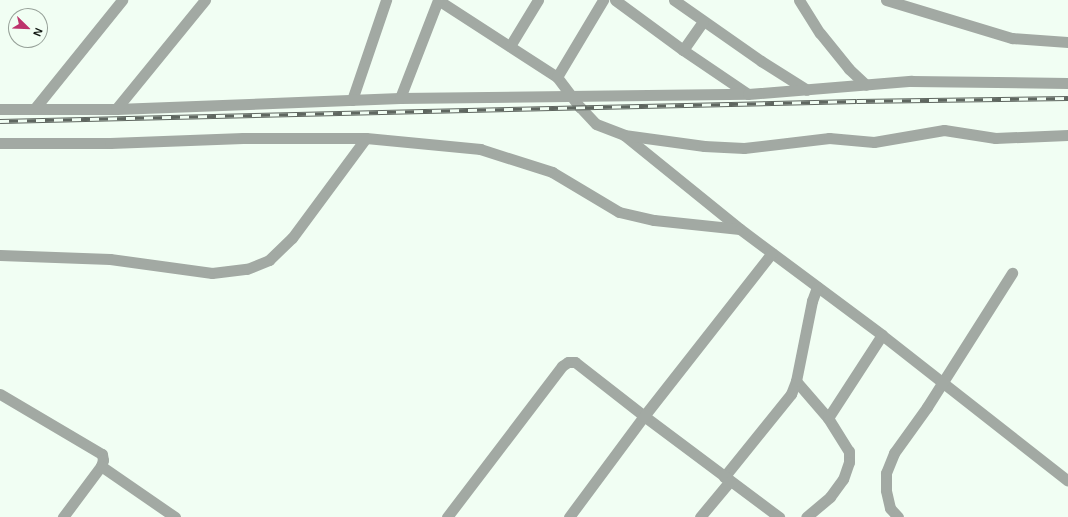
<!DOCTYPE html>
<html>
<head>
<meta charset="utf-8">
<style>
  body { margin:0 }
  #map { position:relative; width:1068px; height:517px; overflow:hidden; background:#f1fef3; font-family:Helvetica,sans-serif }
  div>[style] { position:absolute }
  .minor>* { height:11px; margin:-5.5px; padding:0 5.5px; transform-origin:5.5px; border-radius:5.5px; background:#a2a9a3 }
  .rail>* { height:4.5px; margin-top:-2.25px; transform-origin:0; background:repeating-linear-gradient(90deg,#f1fef3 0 9px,#5f6760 0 18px); box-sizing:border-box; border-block:1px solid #5f6760 }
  span { translate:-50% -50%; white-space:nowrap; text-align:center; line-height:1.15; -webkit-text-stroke:3px #f1fef3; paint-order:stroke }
  .north { position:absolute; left:8px; top:8px; width:40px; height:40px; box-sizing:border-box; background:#f1fef3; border:1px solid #97a199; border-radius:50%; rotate:113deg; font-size:11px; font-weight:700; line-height:16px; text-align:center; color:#101611 }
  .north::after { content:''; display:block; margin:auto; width:14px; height:18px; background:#bd336c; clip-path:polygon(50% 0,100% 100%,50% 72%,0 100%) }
</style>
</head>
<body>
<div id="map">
  <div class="minor">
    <i style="left:438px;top:0;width:142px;rotate:32.9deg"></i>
    <i style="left:557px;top:77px;width:38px;rotate:53deg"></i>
    <i style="left:580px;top:107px;width:23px;rotate:47deg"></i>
    <i style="left:596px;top:124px;width:30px;rotate:21deg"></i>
    <i style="left:624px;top:135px;width:149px;rotate:39deg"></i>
    <i style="left:615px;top:0;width:84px;rotate:36.3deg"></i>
    <i style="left:683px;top:50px;width:78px;rotate:34.1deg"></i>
    <i style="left:674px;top:0;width:106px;rotate:35deg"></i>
    <i style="left:761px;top:61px;width:54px;rotate:32.2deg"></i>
    <i style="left:799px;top:0;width:39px;rotate:58deg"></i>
    <i style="left:820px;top:33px;width:46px;rotate:51.1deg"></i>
    <i style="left:849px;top:69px;width:23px;rotate:43deg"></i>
    <i style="left:886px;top:0;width:132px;rotate:16.8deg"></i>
    <i style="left:1012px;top:38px;width:56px;rotate:4.1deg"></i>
    <i style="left:510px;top:46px;width:54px;rotate:-58.7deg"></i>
    <i style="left:683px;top:50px;width:35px;rotate:-55deg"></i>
    <i style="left:557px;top:77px;width:90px;rotate:-59.1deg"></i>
    <i style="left:400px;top:98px;width:105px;rotate:-68.8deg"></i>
    <i style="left:352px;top:100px;width:106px;rotate:-71.2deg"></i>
    <i style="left:35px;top:108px;width:139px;rotate:-51.1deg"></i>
    <i style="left:0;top:109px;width:116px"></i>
    <i style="left:116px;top:109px;width:284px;rotate:-2.2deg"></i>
    <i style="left:400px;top:98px;width:348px;rotate:-0.7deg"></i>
    <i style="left:748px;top:94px;width:164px;rotate:-4.6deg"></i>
    <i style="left:911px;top:81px;width:157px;rotate:0.7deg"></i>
    <i style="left:116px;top:109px;width:141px;rotate:-50.8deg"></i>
    <i style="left:624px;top:135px;width:81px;rotate:7.8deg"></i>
    <i style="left:704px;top:146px;width:40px;rotate:2.9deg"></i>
    <i style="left:744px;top:148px;width:86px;rotate:-6.7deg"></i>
    <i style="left:829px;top:138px;width:45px;rotate:5.1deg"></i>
    <i style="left:874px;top:142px;width:71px;rotate:-9.7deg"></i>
    <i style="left:944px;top:130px;width:52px;rotate:8.9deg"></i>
    <i style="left:995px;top:138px;width:73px;rotate:-2.4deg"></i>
    <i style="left:0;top:143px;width:110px"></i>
    <i style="left:110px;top:143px;width:133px;rotate:-2.2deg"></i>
    <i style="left:243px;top:138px;width:123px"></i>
    <i style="left:366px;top:138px;width:115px;rotate:5.5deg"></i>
    <i style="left:480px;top:149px;width:76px;rotate:17.7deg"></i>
    <i style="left:552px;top:172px;width:78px;rotate:30.8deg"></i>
    <i style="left:619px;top:212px;width:36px;rotate:13deg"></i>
    <i style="left:654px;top:220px;width:86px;rotate:6deg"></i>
    <i style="left:740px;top:229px;width:177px;rotate:36.7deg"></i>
    <i style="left:882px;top:335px;width:236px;rotate:38.1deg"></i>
    <i style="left:0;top:255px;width:110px;rotate:2.1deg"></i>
    <i style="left:110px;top:259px;width:103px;rotate:7.8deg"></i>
    <i style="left:212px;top:273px;width:35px;rotate:-7deg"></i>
    <i style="left:247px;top:269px;width:24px;rotate:-22deg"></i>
    <i style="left:269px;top:260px;width:32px;rotate:-44deg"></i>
    <i style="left:292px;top:238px;width:124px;rotate:-53.5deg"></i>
    <i style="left:796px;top:381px;width:49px;rotate:49.1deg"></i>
    <i style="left:828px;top:418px;width:39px;rotate:58deg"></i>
    <i style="left:849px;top:451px;width:11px;rotate:90deg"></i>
    <i style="left:849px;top:462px;width:18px;rotate:109deg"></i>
    <i style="left:843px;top:479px;width:22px;rotate:126deg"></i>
    <i style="left:830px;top:497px;width:31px;rotate:140deg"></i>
    <i style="left:0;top:394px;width:118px;rotate:30.5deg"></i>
    <i style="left:102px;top:454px;width:6px;rotate:81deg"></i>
    <i style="left:103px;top:460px;width:6px;rotate:108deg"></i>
    <i style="left:101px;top:466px;width:64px;rotate:126.7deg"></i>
    <i style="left:828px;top:418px;width:99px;rotate:-57deg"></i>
    <i style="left:101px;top:466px;width:90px;rotate:34.6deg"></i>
    <i style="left:724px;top:477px;width:107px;rotate:-51.1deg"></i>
    <i style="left:791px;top:394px;width:14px;rotate:-69deg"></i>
    <i style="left:796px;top:381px;width:82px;rotate:-78.7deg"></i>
    <i style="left:812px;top:301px;width:15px;rotate:-70deg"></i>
    <i style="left:447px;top:517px;width:190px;rotate:-52.7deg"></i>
    <i style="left:562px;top:366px;width:7px;rotate:-34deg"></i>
    <i style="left:568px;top:362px;width:7px"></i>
    <i style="left:575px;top:362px;width:88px;rotate:38deg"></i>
    <i style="left:644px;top:416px;width:169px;rotate:36.8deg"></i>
    <i style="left:569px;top:517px;width:126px;rotate:-53.4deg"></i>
    <i style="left:644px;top:416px;width:207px;rotate:-51.9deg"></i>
    <i style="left:700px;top:517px;width:47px;rotate:-50.2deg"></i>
    <i style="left:898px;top:517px;width:12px;rotate:-132deg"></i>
    <i style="left:890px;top:508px;width:18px;rotate:-103deg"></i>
    <i style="left:886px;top:490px;width:17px;rotate:-90deg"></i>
    <i style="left:886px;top:473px;width:22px;rotate:-68deg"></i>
    <i style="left:894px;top:453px;width:57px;rotate:-54.3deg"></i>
    <i style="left:927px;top:407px;width:159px;rotate:-57.6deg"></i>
  </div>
  <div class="rail">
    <i style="left:0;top:121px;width:857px;rotate:-1.34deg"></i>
    <i style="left:857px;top:101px;width:211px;rotate:-0.8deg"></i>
  </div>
  <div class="north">N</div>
</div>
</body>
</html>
